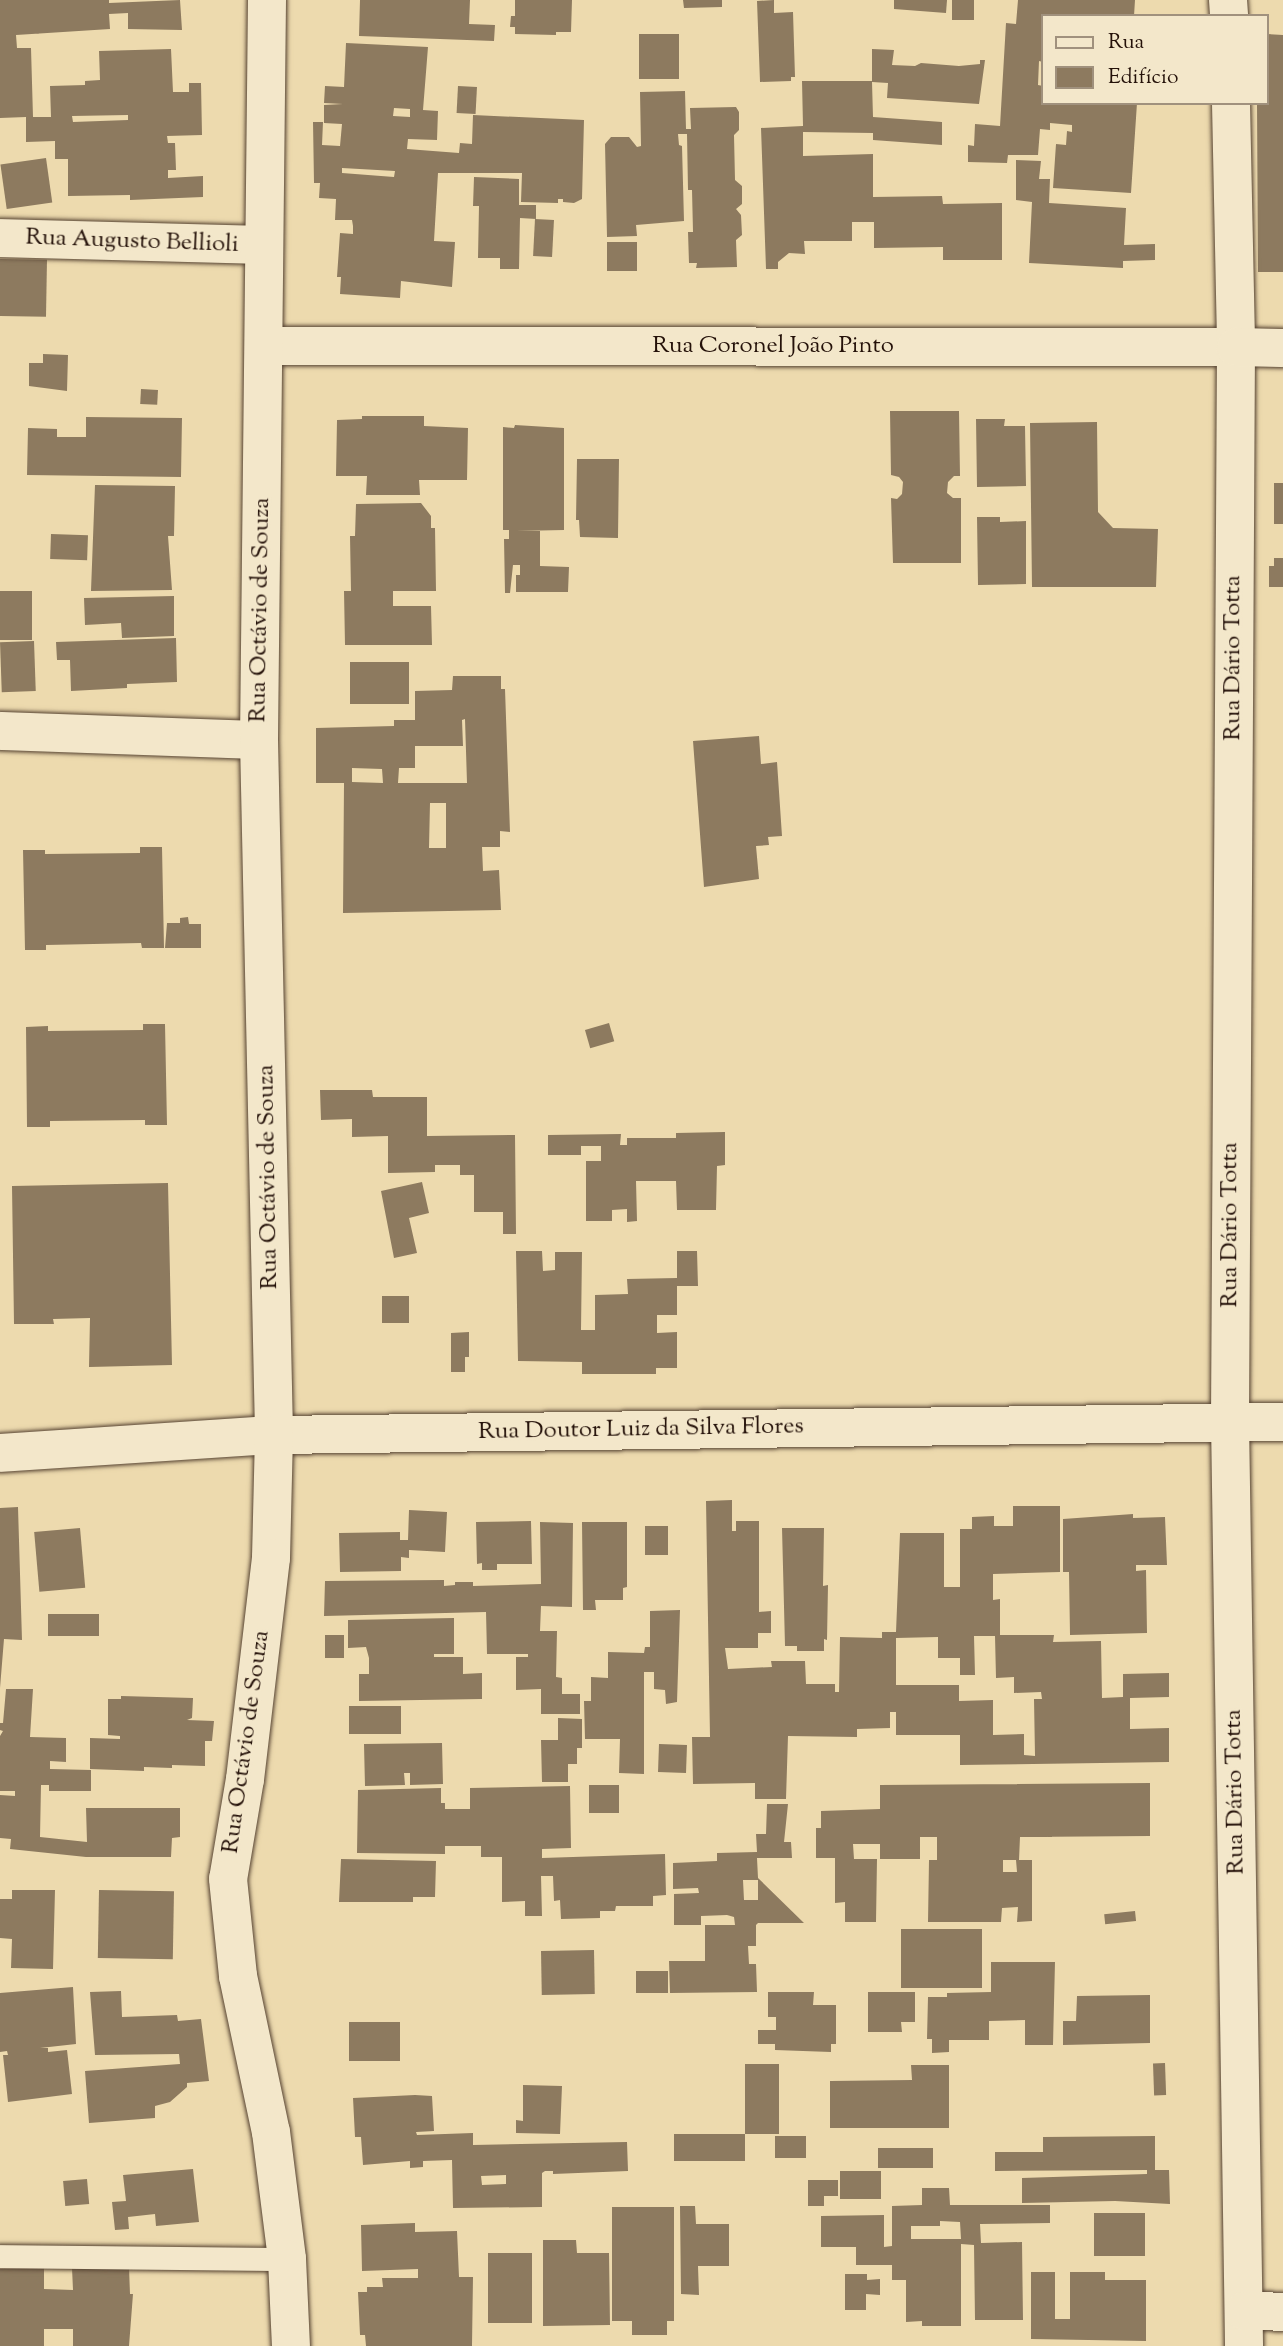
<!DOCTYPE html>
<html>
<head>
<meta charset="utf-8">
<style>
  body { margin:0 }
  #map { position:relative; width:1283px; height:2346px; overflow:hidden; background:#eddaae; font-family:"Sorts Mill Goudy",serif }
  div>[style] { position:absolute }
  .building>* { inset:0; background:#8d7a5f; transform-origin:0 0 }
  .roads { filter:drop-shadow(0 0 2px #564332) drop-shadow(0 0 2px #564332) }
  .service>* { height:23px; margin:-11.5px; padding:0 11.5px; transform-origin:11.5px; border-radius:11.5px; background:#f3e7ca }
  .minor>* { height:38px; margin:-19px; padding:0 19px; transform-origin:19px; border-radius:19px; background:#f3e7ca }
  .tertiary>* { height:38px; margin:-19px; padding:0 19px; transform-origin:19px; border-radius:19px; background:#f3e7ca }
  span { translate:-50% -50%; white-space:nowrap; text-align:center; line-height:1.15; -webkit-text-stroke:5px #f3e7ca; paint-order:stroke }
  .street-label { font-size:24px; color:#241109 }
  .legend { position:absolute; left:1041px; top:14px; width:228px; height:91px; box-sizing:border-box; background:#f3e7ca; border:2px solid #a0917d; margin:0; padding:9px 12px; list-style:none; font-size:21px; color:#241109 }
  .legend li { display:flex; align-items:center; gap:14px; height:35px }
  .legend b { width:35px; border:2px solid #a0917d }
</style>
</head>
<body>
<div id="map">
  <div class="building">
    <i style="clip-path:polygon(evenodd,0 0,109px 0,109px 3px,180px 0,182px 30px,128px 29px,128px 13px,109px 14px,110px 29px,16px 35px,17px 48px,31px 48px,33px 117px,51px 117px,50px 86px,85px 85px,85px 81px,100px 80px,99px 51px,171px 49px,173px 92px,189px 92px,189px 83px,201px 83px,202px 135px,167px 136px,168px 143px,175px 143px,176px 170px,168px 170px,168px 178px,203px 176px,203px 197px,130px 200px,130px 195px,68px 196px,68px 159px,55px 159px,55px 141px,26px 142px,26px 117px,0 118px,0 0,128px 115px,128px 120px,73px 122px,72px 116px,128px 115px)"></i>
    <i style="clip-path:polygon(360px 0,470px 0,469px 24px,495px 25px,494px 41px,359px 36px)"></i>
    <i style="clip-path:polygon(515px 0,572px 0,571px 32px,556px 32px,556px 35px,515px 34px,515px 27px,510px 27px,511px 16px,515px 16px)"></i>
    <i style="clip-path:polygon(683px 0,722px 0,722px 7px,684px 8px)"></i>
    <i style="clip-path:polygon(774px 0,774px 13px,793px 12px,795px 77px,791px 77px,791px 81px,760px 82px,757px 1px)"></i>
    <i style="clip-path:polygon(894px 0,947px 0,946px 13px,894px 9px)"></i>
    <i style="left:952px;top:0;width:22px;height:20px"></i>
    <i style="clip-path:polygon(1018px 0,1135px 0,1134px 16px,1043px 16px,1043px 62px,1039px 61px,1038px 85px,1043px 86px,1043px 103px,1137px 103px,1131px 193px,1053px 188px,1056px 144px,1066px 145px,1067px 131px,1072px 132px,1072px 125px,1050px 123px,1050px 130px,1040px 129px,1038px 155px,1008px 155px,1007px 163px,968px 162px,968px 145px,974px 146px,975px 124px,1000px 126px,1006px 23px,1016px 24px)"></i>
    <i style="left:639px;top:34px;width:40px;height:45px"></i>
    <i style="clip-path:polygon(1267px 34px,1283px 35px,1283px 272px,1258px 272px,1257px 103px,1267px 103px)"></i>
    <i style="clip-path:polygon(evenodd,346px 43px,428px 47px,423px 110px,438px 111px,437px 140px,408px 139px,407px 149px,459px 153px,460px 143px,472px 144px,473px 115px,584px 120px,582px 199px,574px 203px,563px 202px,563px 199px,558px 199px,558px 203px,521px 202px,522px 173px,438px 173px,434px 241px,455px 242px,452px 287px,401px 281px,400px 298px,340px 294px,341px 277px,337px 277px,340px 233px,353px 234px,353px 226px,352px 220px,335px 220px,336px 199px,319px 198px,320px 183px,314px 183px,313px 122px,323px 122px,322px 145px,340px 146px,342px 124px,324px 123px,324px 105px,343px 104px,324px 103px,325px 86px,344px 87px,346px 43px,394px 108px,410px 109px,410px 117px,393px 116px,394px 108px,346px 43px,342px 168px,395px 171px,394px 177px,342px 173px,342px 168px)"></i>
    <i style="clip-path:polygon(872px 49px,894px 50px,892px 65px,915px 66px,921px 63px,959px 66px,980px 64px,980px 60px,985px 60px,979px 104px,887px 98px,888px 83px,872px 82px,873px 117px,942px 122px,942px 145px,873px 140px,873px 133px,803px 132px,803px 156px,873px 154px,873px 197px,942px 196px,943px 204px,1002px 203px,1002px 260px,943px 260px,943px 247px,874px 248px,874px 222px,852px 222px,852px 241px,804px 241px,805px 254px,789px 253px,778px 262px,778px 269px,766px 269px,761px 128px,803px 126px,802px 81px,872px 81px)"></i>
    <i style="left:458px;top:86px;width:19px;height:27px;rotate:3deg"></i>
    <i style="clip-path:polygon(685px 91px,686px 129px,691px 129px,690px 108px,736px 107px,739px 112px,739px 130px,734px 135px,735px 180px,742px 186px,742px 204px,736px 209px,741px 215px,742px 235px,736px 240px,737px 267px,696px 268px,697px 263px,689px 263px,688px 232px,693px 232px,692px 190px,688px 190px,687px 134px,678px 134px,679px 145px,682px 146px,684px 221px,636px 225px,637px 236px,607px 237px,605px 144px,611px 137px,629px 137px,637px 147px,641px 146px,640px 92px)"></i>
    <i style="left:46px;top:158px;width:45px;height:46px;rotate:82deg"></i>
    <i style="clip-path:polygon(1016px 160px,1041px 161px,1039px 179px,1050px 179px,1049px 203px,1126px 208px,1124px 245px,1155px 244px,1155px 260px,1123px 261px,1123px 268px,1029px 263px,1032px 202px,1016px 200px)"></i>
    <i style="clip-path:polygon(474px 177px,519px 179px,519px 205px,536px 205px,536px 219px,520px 218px,519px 269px,500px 269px,500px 258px,478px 258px,479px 206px,473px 206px)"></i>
    <i style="left:535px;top:219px;width:19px;height:37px;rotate:3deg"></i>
    <i style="left:607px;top:242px;width:30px;height:29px"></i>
    <i style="left:0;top:259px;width:47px;height:57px;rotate:1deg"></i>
    <i style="clip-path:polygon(43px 354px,68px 355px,67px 391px,29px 386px,29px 363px,43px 363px)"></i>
    <i style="left:141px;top:389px;width:17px;height:15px;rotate:3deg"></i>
    <i style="clip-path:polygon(890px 411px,959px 411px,960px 476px,954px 476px,948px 482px,947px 493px,953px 498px,961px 498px,961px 563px,893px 563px,891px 498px,897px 499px,902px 494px,903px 482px,899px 477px,891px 475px)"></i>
    <i style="clip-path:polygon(362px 416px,424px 416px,424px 426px,468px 428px,467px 480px,419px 480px,420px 495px,366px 495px,367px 476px,336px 476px,337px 420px,362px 419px)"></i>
    <i style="clip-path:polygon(86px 417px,182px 418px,181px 477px,27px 475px,28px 428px,57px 429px,57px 437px,86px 437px)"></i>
    <i style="clip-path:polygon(976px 419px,1005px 419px,1004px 426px,1025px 426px,1026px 486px,977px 487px)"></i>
    <i style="clip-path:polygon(1097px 422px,1098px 512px,1113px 528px,1158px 529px,1156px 587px,1032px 587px,1030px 423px)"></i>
    <i style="clip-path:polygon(515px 425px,564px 428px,564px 530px,516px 531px,540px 531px,540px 566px,569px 567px,568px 592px,516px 592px,516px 575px,520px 575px,520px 565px,513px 565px,510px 593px,505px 593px,504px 539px,509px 539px,509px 530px,503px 530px,503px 427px,514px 428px)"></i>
    <i style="clip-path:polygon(577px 459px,619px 459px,618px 538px,580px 537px,579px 520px,576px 520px)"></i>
    <i style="left:1274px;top:483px;width:9px;height:41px"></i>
    <i style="clip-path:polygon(95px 485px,175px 486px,174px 536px,168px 536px,172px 590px,91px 591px)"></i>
    <i style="clip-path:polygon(421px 503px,431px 516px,431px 528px,435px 528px,436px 591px,393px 591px,393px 606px,431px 606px,432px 645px,345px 645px,344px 591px,351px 591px,350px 536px,355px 536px,356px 504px)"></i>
    <i style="clip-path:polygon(977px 517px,1000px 517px,1000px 522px,1026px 521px,1026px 584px,978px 585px)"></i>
    <i style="left:51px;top:534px;width:37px;height:25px;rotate:2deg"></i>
    <i style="clip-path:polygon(1274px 558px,1283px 558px,1283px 587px,1269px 587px,1269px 566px,1274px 566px)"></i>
    <i style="left:0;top:591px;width:32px;height:49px"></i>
    <i style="clip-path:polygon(174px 596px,174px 636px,122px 638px,121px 623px,85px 625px,84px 598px)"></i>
    <i style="clip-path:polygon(176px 638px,177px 682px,127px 684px,127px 688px,71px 691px,70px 660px,57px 660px,56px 642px)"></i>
    <i style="left:34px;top:641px;width:50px;height:34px;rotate:88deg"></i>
    <i style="left:409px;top:662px;width:42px;height:59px;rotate:90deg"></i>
    <i style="clip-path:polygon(evenodd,453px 676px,501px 676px,501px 689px,505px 689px,510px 832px,500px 831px,500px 847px,482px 847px,483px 871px,499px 870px,501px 910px,343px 913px,344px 783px,316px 783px,316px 728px,394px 726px,394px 720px,415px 720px,415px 691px,452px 690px,453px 676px,465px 719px,467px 783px,398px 783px,399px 768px,415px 768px,415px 746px,463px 746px,462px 720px,465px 719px,453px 676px,352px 768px,382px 769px,383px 783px,352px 782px,352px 768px,453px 676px,430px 803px,446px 803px,446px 848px,429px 848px,430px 803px)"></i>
    <i style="clip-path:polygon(759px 736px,761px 764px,777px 762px,782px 836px,768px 837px,769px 845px,756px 846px,759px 879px,704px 887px,693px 741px)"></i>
    <i style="clip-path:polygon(140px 847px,162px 847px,164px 948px,142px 948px,141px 943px,46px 945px,46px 950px,25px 950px,23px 850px,45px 850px,45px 854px,140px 853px)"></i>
    <i style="clip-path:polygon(188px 917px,189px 924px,201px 924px,201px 948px,165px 948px,167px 923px,180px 923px,180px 918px)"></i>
    <i style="left:609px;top:1023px;width:19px;height:25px;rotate:74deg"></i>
    <i style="clip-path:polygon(143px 1024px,165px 1024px,167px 1125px,145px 1125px,145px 1120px,50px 1121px,50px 1127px,27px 1127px,26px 1027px,48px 1026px,48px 1031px,143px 1030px)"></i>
    <i style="clip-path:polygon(320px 1090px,372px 1090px,373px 1097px,427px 1097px,427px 1136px,515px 1135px,516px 1234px,503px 1234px,503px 1212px,474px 1212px,474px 1175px,460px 1175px,460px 1165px,435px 1165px,435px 1172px,388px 1173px,388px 1136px,352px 1137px,352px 1119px,321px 1120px)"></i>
    <i style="clip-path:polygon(725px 1132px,725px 1165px,717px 1166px,716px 1210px,677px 1210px,676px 1181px,636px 1181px,637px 1221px,627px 1222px,627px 1209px,612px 1210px,612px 1221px,586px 1221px,586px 1161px,601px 1161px,601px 1146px,581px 1146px,581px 1155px,548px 1155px,548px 1135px,621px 1134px,620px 1145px,627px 1145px,627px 1138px,676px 1138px,676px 1133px)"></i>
    <i style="clip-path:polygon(422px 1182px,429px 1213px,409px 1218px,417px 1253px,394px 1258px,381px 1191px)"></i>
    <i style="clip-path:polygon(168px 1183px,172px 1365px,89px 1367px,90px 1318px,53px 1319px,54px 1324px,14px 1324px,12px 1186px)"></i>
    <i style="clip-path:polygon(516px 1251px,542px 1251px,543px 1271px,555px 1270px,555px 1252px,582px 1252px,581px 1330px,595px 1330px,595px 1295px,628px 1294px,627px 1279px,677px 1278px,677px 1251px,697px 1251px,698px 1286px,677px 1286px,677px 1315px,657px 1315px,657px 1333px,677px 1332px,677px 1368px,656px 1368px,656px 1374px,582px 1374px,582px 1362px,518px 1361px)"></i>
    <i style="left:382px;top:1296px;width:27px;height:27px"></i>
    <i style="clip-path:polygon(469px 1332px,469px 1357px,465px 1357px,465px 1372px,451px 1372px,451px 1333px)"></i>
    <i style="clip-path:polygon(evenodd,732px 1500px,732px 1531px,736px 1531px,736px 1521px,759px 1521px,759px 1612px,771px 1611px,771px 1633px,758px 1633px,758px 1648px,725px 1648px,728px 1669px,772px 1667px,771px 1661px,805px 1661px,806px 1684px,835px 1684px,835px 1692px,839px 1692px,840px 1637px,882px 1638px,882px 1632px,896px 1632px,900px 1533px,944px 1533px,944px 1587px,960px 1587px,960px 1529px,972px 1529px,972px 1517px,994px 1516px,994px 1526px,1013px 1526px,1013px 1506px,1060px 1506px,1060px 1572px,993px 1574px,993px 1600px,1000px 1599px,1000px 1635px,1054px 1635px,1053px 1642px,1101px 1641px,1102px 1698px,1123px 1697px,1123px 1674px,1169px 1673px,1169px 1697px,1130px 1698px,1130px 1729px,1169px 1728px,1169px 1762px,960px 1765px,960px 1735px,896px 1735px,896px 1712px,890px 1712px,890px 1728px,857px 1729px,857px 1737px,788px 1736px,786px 1799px,755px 1799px,755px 1783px,693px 1784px,692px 1737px,710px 1737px,706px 1501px,732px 1500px,974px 1636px,995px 1636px,996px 1678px,1014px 1677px,1014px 1693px,1041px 1692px,1042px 1699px,1034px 1699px,1035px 1756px,1024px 1755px,1024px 1734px,993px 1735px,993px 1700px,959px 1701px,959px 1685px,896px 1685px,896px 1638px,938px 1637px,938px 1658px,960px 1658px,960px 1675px,975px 1675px,974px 1636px)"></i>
    <i style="clip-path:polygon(18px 1507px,22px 1640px,4px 1639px,0 1688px,0 1508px)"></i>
    <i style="clip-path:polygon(409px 1510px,447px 1512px,445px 1552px,409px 1550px,409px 1558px,401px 1557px,401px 1571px,340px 1572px,339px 1533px,400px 1532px,400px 1540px,408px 1540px)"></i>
    <i style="clip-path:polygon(1133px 1514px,1133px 1518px,1165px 1517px,1167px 1565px,1136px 1565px,1136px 1571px,1146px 1570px,1147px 1633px,1070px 1635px,1069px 1572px,1063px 1572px,1063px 1519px)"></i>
    <i style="clip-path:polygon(531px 1521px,532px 1564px,497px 1564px,497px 1570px,482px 1570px,482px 1563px,477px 1564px,476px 1522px)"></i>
    <i style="clip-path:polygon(540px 1522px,573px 1523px,572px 1607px,541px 1606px,540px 1631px,557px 1631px,556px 1677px,562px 1678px,562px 1694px,580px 1694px,580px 1714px,541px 1714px,541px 1689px,516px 1690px,516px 1657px,528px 1657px,528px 1654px,487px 1654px,486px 1612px,324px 1616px,325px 1581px,444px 1580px,444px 1586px,455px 1585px,455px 1582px,473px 1582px,473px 1586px,541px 1584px)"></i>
    <i style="clip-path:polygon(582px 1522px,627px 1522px,627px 1587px,623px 1588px,623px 1600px,595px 1600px,596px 1610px,583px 1610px)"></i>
    <i style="left:645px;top:1526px;width:23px;height:29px"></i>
    <i style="left:80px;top:1528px;width:60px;height:46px;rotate:85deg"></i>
    <i style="clip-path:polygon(782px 1528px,824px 1528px,823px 1586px,828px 1585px,827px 1640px,824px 1639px,824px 1651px,797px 1651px,797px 1646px,785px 1646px)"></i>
    <i style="clip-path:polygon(680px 1610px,677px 1702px,666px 1704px,665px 1690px,654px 1689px,654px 1672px,644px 1672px,644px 1774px,619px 1773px,620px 1739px,585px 1739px,584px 1701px,591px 1701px,591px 1677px,608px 1678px,608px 1652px,644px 1653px,645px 1647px,650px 1647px,650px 1611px)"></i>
    <i style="left:48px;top:1614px;width:51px;height:22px"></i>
    <i style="clip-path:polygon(454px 1618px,454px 1654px,434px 1654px,434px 1657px,463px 1657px,463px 1674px,482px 1673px,482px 1699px,359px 1701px,359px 1674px,369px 1674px,369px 1658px,366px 1647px,348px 1648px,348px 1620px)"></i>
    <i style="left:325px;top:1635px;width:19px;height:23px"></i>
    <i style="clip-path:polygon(6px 1689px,33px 1689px,30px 1737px,66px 1738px,66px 1762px,50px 1761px,50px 1769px,91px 1770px,91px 1791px,49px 1791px,49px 1785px,41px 1785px,40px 1837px,87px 1842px,86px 1808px,180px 1808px,180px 1837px,172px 1838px,171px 1857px,86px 1857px,10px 1849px,11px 1839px,0 1838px,0 1795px,15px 1796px,15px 1791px,0 1791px,0 1736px,3px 1731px,0 1730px,0 1723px,3px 1723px)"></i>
    <i style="clip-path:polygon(121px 1696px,193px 1698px,192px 1718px,187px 1720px,214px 1721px,212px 1741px,205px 1741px,205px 1766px,172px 1765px,172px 1768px,144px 1767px,144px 1771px,90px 1769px,90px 1738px,120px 1739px,120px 1736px,108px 1735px,108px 1699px,121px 1699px)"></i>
    <i style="left:349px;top:1706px;width:52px;height:28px"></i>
    <i style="clip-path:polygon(558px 1718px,582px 1719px,582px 1748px,577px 1748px,577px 1764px,568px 1764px,568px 1782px,542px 1782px,541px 1740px,558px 1740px)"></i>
    <i style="clip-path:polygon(442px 1743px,443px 1784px,410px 1785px,410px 1773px,404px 1773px,405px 1785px,365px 1786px,364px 1744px)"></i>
    <i style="left:659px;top:1744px;width:28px;height:28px;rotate:2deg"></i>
    <i style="clip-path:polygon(evenodd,1150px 1783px,1150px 1836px,1020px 1837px,1019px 1860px,1032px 1860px,1032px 1921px,1017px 1922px,1018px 1907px,1002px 1908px,1001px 1922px,928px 1922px,929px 1860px,937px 1860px,937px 1837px,920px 1837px,920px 1859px,880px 1859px,880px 1844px,853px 1844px,854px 1859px,877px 1859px,876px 1922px,845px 1922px,845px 1902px,835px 1903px,835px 1858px,816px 1858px,816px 1828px,821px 1828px,821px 1811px,880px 1809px,880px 1785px,1150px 1783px,1003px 1860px,1016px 1860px,1017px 1872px,1003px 1872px,1003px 1860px)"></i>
    <i style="left:619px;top:1785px;width:28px;height:30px;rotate:90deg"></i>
    <i style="clip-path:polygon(570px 1786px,571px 1848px,542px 1849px,542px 1858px,665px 1854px,666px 1895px,653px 1896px,653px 1906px,616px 1906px,615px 1911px,600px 1911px,600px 1918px,561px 1919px,560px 1900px,554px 1901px,553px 1876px,541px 1876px,542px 1916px,525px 1916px,525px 1901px,502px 1902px,502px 1857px,481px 1857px,481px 1846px,445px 1846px,445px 1854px,357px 1853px,358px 1790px,441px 1788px,441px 1803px,445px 1803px,445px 1809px,470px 1809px,470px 1788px)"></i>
    <i style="clip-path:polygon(evenodd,767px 1804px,788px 1804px,784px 1842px,791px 1842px,792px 1858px,757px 1858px,758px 1878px,804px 1923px,758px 1923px,756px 1925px,756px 1946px,748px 1946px,749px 1964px,756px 1964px,757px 1992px,670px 1993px,669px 1961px,705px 1961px,705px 1925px,735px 1925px,734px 1917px,727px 1915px,701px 1916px,701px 1925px,674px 1925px,674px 1894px,699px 1893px,698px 1888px,673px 1889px,673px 1863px,717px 1861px,717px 1853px,757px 1852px,756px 1834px,766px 1834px,767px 1804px,743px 1880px,758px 1880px,758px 1900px,744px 1900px,743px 1880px)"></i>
    <i style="clip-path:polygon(341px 1859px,436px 1861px,435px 1897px,413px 1897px,413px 1902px,339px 1902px)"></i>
    <i style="clip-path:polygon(12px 1890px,55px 1890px,53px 1969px,11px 1968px,12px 1939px,0 1938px,0 1899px,12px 1899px)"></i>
    <i style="left:99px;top:1890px;width:75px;height:68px;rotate:1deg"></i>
    <i style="left:1135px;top:1911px;width:10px;height:31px;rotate:84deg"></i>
    <i style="left:901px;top:1929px;width:81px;height:59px"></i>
    <i style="left:594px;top:1950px;width:44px;height:53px;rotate:89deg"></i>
    <i style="clip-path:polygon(991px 1962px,1055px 1962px,1053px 2045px,1025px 2045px,1025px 2020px,989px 2021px,989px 2040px,949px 2040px,949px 2052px,932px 2053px,932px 2039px,927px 2039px,928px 1997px,947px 1997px,947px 1993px,991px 1992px)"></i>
    <i style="left:668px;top:1971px;width:22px;height:32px;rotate:90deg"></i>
    <i style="clip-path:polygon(73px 1987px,76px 2044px,40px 2048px,48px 2048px,48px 2052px,67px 2050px,72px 2094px,8px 2102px,3px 2055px,8px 2055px,7px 2051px,0 2052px,0 1993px)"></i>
    <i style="clip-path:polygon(121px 1991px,122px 2017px,177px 2015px,178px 2021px,201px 2019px,209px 2081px,187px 2083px,187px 2087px,170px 2102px,155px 2106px,155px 2118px,89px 2123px,85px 2071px,180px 2064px,179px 2054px,95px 2055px,90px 1992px)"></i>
    <i style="clip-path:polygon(768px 1992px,814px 1992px,813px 2005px,836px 2005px,836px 2044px,831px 2044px,831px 2052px,775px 2050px,775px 2044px,758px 2044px,758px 2030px,776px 2030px,776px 2017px,768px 2017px)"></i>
    <i style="clip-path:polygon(868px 1992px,915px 1992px,915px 2022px,901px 2022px,902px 2032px,868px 2032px)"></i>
    <i style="clip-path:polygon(1150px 1995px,1150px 2043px,1063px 2045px,1063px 2021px,1076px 2021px,1077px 1996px)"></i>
    <i style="left:349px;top:2022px;width:51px;height:39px"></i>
    <i style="left:1165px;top:2063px;width:32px;height:12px;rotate:88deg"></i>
    <i style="left:745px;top:2064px;width:34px;height:70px"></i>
    <i style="clip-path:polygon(911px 2065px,949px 2065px,949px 2128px,830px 2128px,830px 2081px,912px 2080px)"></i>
    <i style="clip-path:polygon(523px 2085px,562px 2086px,560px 2134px,516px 2133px,516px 2120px,523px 2121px)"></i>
    <i style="clip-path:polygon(evenodd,415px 2095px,432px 2096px,434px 2131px,416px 2132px,417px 2135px,473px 2133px,473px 2145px,627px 2142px,628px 2171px,553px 2174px,553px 2171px,545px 2171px,542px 2173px,542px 2207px,453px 2208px,452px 2160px,423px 2161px,423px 2167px,410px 2168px,410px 2161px,363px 2165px,361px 2137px,355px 2137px,353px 2098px,415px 2095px,506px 2175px,506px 2184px,482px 2185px,481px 2176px,506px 2175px)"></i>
    <i style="left:674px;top:2134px;width:71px;height:27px"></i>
    <i style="left:775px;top:2136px;width:31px;height:22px"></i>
    <i style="clip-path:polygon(1155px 2136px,1155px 2170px,1169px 2170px,1170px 2204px,1115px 2201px,1022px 2203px,1022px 2178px,1147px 2174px,1147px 2170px,995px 2171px,995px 2152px,1043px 2152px,1043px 2137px)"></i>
    <i style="left:933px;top:2148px;width:20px;height:55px;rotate:90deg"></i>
    <i style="clip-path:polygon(193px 2169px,199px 2222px,156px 2226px,155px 2214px,128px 2217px,129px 2229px,115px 2230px,112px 2202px,126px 2201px,123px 2175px)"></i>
    <i style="left:881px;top:2171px;width:28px;height:41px;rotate:90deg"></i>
    <i style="left:87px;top:2179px;width:25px;height:24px;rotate:85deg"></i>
    <i style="clip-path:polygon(808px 2180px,838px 2180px,838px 2196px,824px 2196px,824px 2206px,808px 2206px)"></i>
    <i style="clip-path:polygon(evenodd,922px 2188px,949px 2188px,950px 2205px,1050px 2205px,1050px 2223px,980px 2224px,981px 2243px,1022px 2242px,1023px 2320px,975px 2320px,974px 2245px,961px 2244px,961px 2326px,922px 2326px,922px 2321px,906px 2322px,906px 2280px,892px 2280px,892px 2265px,856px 2265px,856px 2247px,821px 2247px,821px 2216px,884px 2215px,884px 2247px,892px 2246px,892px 2206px,922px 2205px,922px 2188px,940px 2221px,960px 2222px,961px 2239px,911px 2239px,911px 2226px,940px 2226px,940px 2221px)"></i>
    <i style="clip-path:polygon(680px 2206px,695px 2206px,696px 2224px,729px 2224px,729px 2266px,698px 2266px,699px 2295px,681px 2294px)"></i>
    <i style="clip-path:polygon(612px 2207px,674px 2207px,674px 2321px,667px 2321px,667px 2335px,632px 2335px,632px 2321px,612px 2321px)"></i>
    <i style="left:1094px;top:2213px;width:51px;height:43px"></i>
    <i style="clip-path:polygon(415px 2223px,415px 2232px,457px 2231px,459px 2277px,473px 2277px,472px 2346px,366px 2346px,365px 2335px,360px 2335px,358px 2292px,367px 2292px,367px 2287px,383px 2287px,382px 2278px,418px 2278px,418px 2269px,362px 2271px,361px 2225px)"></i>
    <i style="clip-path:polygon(543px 2240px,576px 2240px,577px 2253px,609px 2253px,610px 2325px,543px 2326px)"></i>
    <i style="left:488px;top:2253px;width:44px;height:70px"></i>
    <i style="clip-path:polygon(129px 2267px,130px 2294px,133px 2294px,129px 2346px,73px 2346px,73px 2329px,44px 2329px,44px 2346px,0 2346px,0 2269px,44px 2268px,44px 2289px,73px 2290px,72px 2268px)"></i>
    <i style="clip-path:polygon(1031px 2272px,1055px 2272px,1055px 2319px,1070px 2319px,1070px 2272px,1105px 2272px,1105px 2280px,1146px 2280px,1146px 2341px,1031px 2339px)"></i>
    <i style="clip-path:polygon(845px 2274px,867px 2274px,867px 2280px,880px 2279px,880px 2295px,866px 2294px,866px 2310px,845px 2310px)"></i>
  </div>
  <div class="roads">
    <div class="service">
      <i style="left:0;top:2256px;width:287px;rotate:0.6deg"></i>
    </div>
    <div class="minor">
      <i style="left:0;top:238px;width:264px;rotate:1.5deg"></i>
      <i style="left:264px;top:346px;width:972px;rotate:0.06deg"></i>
      <i style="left:1236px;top:347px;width:1074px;rotate:90.32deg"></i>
      <i style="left:1230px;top:1421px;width:925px;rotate:89.13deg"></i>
      <i style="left:0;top:731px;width:259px;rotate:2deg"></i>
      <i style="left:0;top:1453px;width:275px;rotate:-3.8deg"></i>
      <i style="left:274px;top:1435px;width:1009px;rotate:-0.74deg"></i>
      <i style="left:1244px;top:2311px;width:39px;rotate:1deg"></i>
    </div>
    <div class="tertiary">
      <i style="left:267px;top:0;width:740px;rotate:90.62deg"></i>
      <i style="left:259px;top:740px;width:695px;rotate:88.76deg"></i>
      <i style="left:274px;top:1435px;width:123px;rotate:91.4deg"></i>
      <i style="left:271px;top:1558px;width:223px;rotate:96.7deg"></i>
      <i style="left:245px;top:1779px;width:101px;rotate:99.6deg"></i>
      <i style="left:228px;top:1879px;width:98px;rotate:84.1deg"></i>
      <i style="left:238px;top:1976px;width:159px;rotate:78.1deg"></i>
      <i style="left:271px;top:2132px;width:128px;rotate:82.8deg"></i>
      <i style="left:287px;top:2259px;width:87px;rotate:87.4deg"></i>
      <i style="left:1228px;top:0;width:16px;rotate:86deg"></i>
      <i style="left:1231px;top:103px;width:244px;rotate:88.8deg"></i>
      <i style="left:1236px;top:347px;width:47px;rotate:1.2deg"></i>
    </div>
  </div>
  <div class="street-label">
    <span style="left:132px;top:242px;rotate:2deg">Rua Augusto Bellioli</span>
    <span style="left:773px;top:347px">Rua Coronel João Pinto</span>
    <span style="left:261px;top:610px;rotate:-89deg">Rua Octávio de Souza</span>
    <span style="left:1234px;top:658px;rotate:-90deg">Rua Dário Totta</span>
    <span style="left:269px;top:1177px;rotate:-91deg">Rua Octávio de Souza</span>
    <span style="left:1231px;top:1225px;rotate:-90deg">Rua Dário Totta</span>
    <span style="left:641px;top:1430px;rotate:-1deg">Rua Doutor Luiz da Silva Flores</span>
    <span style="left:247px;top:1742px;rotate:-82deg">Rua Octávio de Souza</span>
    <span style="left:1236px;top:1792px;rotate:-91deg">Rua Dário Totta</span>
  </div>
  <ul class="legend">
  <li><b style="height:9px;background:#f3e7ca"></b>Rua</li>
  <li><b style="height:19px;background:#8d7a5f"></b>Edifício</li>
  </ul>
</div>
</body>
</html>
